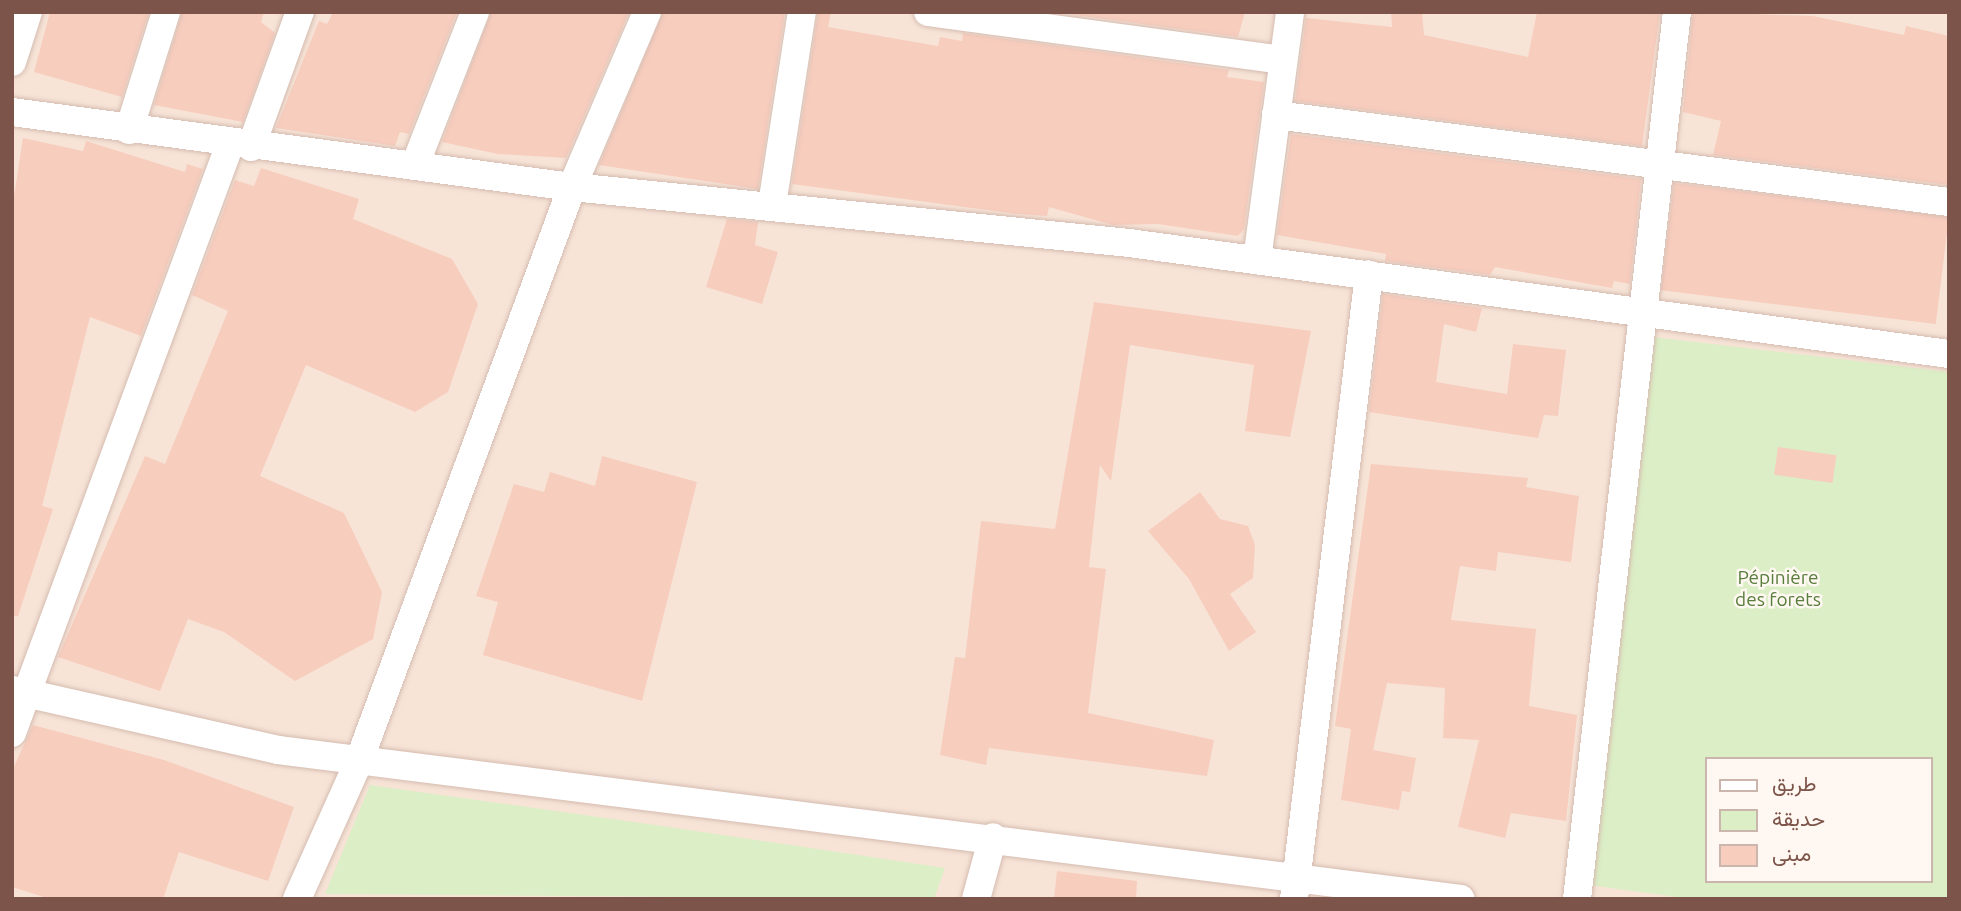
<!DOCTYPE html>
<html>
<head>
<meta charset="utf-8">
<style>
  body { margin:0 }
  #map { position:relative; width:1961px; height:911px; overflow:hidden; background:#fef3e9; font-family:Ubuntu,Vazirmatn,sans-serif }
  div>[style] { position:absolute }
  .residential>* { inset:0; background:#f7e4d7 }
  .green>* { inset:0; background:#dbeec5 }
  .building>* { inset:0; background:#f7cdbe; transform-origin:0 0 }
  .roads { filter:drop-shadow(0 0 2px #d5bbb0) drop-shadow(0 0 2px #d5bbb0) }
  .street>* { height:28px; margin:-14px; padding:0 14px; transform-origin:14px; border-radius:14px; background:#fff }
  span { translate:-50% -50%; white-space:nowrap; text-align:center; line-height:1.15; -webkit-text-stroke:5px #fff8f2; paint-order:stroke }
  .park-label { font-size:19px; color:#587d3c }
  .frame { position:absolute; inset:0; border:14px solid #7d5449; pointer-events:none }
  .legend { position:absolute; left:1705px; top:757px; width:228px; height:126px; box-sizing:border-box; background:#fff8f2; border:2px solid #cbb6ae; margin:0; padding:9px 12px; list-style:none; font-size:21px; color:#7d5449 }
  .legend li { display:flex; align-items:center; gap:14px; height:35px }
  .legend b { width:35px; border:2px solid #cbb6ae }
</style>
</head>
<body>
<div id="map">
  <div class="residential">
    <i style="clip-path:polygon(evenodd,12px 12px,1949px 12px,1949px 899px,12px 899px,12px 12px,1707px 759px,1931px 759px,1931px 881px,1707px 881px,1707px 759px)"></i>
  </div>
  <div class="green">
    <i style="clip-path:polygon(evenodd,1636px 335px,1949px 372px,1949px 899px,1692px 899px,1574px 883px,1636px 335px,1707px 759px,1931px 759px,1931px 881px,1707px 881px,1707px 759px)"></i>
    <i style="clip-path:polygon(370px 785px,655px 825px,945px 868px,934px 899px,325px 894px)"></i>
  </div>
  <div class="building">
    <i style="clip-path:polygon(50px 12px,149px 12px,122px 97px,34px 72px)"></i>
    <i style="clip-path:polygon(182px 12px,264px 12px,261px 22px,275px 33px,243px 122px,154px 105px)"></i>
    <i style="clip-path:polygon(333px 12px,457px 12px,409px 134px,400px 132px,395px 146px,276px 128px,319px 21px,327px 24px)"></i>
    <i style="clip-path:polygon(491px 12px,629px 12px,566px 158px,498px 154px,442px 142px)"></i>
    <i style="clip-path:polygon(663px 12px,785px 12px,758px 189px,599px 165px)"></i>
    <i style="clip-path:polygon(818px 12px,831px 12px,828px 27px,938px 46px,940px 37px,962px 41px,963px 33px,1229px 70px,1227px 77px,1264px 82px,1244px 229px,1238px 236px,1158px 224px,1113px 225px,1049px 207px,1047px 216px,1017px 214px,792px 184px)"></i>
    <i style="clip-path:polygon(1054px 12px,1245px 12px,1238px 37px)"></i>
    <i style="clip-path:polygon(1391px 12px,1422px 12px,1424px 35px,1528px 57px,1537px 12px,1660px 12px,1642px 146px,1295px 101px,1306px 18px,1392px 27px)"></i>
    <i style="clip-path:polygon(1693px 12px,1813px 16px,1904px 35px,1906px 26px,1949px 36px,1949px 185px,1713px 155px,1721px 121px,1683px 112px)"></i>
    <i style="clip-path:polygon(1291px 134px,1641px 179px,1630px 284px,1614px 281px,1612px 288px,1495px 267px,1490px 275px,1385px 261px,1386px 254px,1277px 235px)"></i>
    <i style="clip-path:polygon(23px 138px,83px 151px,86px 141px,185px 172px,187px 164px,203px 169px,141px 336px,90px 317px,42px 506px,53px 509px,18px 616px,12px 616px,12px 209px)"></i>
    <i style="clip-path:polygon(261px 168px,359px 199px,353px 219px,452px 259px,478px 304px,448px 392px,415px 412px,306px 365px,260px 476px,344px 513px,382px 592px,373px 639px,295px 681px,224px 632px,188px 619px,160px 691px,58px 657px,145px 456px,165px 464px,228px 311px,192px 295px,235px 180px,254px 186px)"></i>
    <i style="left:1674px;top:183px;width:277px;height:108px;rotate:7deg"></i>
    <i style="clip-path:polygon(727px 219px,758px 222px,755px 245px,778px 252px,762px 304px,706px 287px)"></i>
    <i style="clip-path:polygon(1383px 294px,1482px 308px,1476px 332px,1444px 324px,1436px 382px,1507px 394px,1513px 344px,1566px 350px,1558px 416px,1544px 415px,1538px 438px,1369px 412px)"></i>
    <i style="clip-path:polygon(1094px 302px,1311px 331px,1290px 437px,1245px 431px,1254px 365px,1130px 345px,1111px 481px,1100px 465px,1089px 567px,1106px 569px,1088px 713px,1214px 740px,1207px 776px,989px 748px,986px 765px,940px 755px,955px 657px,965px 658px,981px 521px,1055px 529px)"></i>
    <i style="left:1778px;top:447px;width:59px;height:28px;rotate:8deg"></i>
    <i style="clip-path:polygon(602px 456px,697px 482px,642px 701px,483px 655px,498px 602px,476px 596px,514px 484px,544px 492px,550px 472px,595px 486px)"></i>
    <i style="clip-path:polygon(1371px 464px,1528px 478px,1526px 487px,1579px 496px,1571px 562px,1498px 552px,1496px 571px,1460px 566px,1451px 620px,1536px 629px,1529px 706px,1577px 715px,1566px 821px,1511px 813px,1505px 838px,1458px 827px,1479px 740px,1443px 738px,1445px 688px,1387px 683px,1373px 750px,1416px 758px,1410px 792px,1402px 791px,1399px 810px,1341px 800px,1351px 729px,1335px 726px)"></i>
    <i style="clip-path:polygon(1200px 492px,1220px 519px,1248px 526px,1255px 545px,1253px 578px,1230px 594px,1256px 632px,1229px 651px,1189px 579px,1148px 531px)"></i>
    <i style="clip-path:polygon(33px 725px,164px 760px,294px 807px,268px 881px,179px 852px,163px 899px,50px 899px,12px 887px,12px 771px)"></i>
    <i style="clip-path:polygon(1057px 871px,1137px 881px,1136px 899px,1054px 899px)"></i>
  </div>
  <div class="roads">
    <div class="street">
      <i style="left:928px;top:12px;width:358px;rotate:7.7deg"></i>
      <i style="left:12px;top:62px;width:52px;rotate:-72.3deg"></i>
      <i style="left:12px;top:112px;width:565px;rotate:7.63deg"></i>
      <i style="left:572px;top:187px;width:560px;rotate:5.74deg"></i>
      <i style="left:1129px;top:243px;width:827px;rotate:7.71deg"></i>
      <i style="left:1276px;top:115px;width:679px;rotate:7.37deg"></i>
      <i style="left:129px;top:130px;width:124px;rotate:-72.6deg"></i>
      <i style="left:251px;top:147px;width:144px;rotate:-70.1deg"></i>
      <i style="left:415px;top:165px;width:164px;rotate:-68.6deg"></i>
      <i style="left:772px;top:205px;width:195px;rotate:-81.2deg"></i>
      <i style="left:1257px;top:260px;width:250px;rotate:-82.4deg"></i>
      <i style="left:12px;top:690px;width:273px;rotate:12.7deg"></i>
      <i style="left:278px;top:750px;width:1192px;rotate:7.18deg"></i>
      <i style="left:12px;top:733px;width:628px;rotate:-69.69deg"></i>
      <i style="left:297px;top:899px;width:151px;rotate:-65.8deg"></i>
      <i style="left:359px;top:761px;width:612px;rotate:-69.64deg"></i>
      <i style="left:572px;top:187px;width:190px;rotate:-66.8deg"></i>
      <i style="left:976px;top:899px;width:64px;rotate:-74.7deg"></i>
      <i style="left:1294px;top:899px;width:629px;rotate:-83.16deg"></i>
      <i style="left:1577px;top:899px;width:893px;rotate:-83.57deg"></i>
    </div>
  </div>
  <div class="park-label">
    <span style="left:1778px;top:589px">Pépinière<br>des forets</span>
  </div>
  <div class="frame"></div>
  <ul class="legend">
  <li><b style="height:9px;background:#fff"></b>طريق</li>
  <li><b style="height:19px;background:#dbeec5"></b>حديقة</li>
  <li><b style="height:19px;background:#f7cdbe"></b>مبنى</li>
  </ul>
</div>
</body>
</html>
